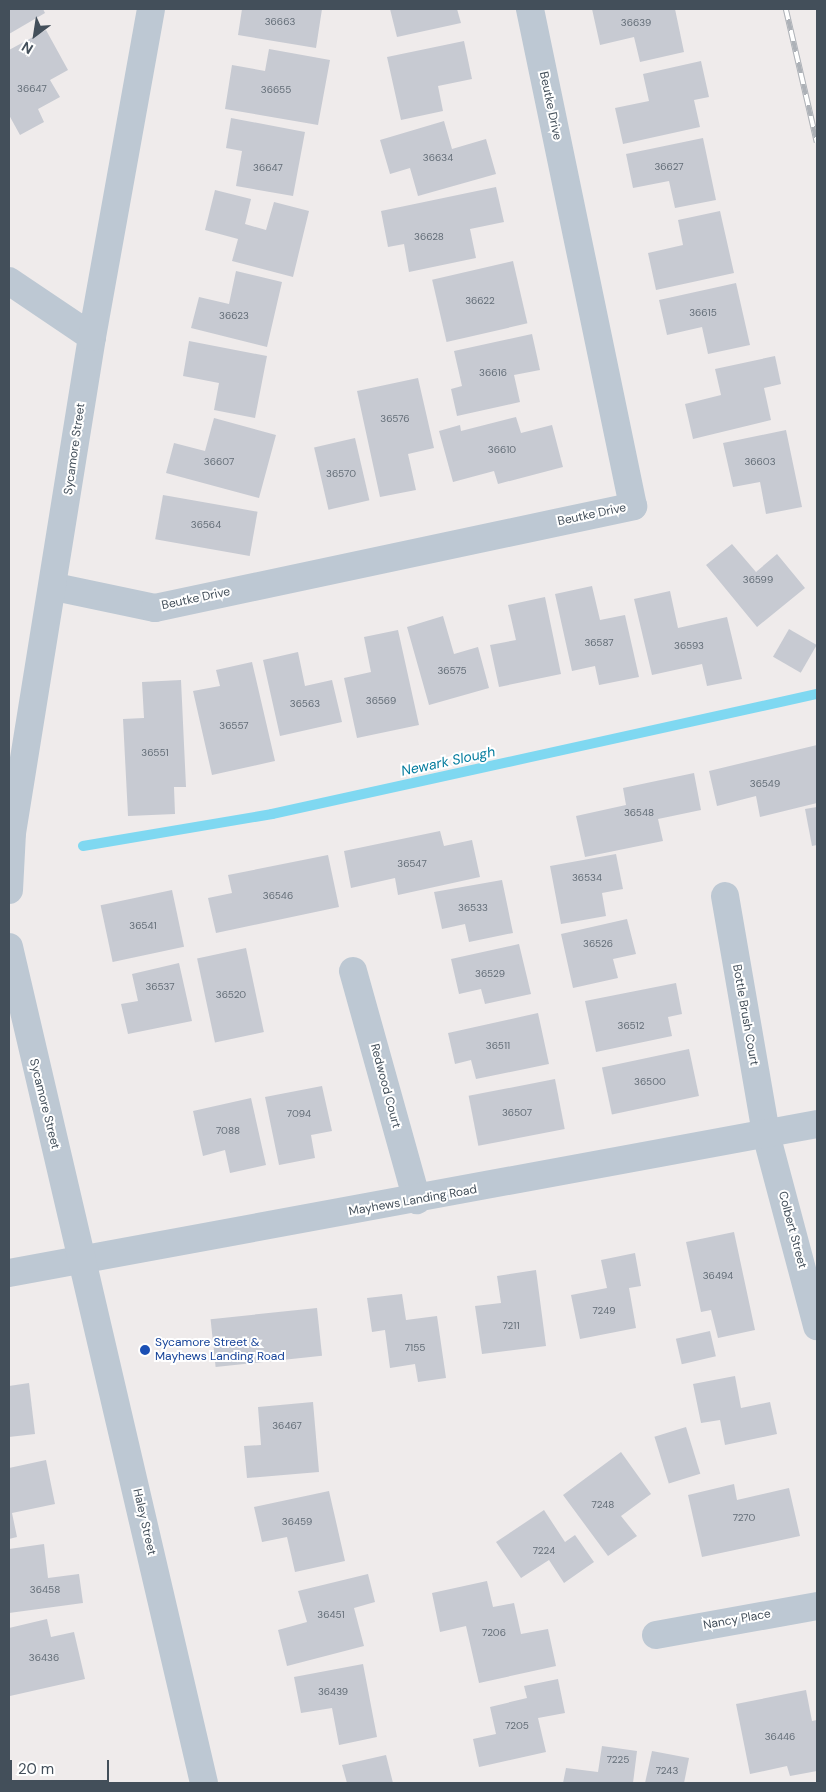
<!DOCTYPE html>
<html>
<head>
<meta charset="utf-8">
<style>
  body { margin:0 }
  #map { position:relative; width:826px; height:1792px; overflow:hidden; background:#efebeb; font-family:"DM Sans",sans-serif }
  div>[style] { position:absolute }
  .stream>* { height:10px; margin:-5px; padding:0 5px; transform-origin:5px; border-radius:5px; background:#7fd8f1 }
  .building>* { inset:0; background:#c7cad2; transform-origin:0 0 }
  .minor>* { height:28px; margin:-14px; padding:0 14px; transform-origin:14px; border-radius:14px; background:#bdc8d3 }
  .tertiary>* { height:28px; margin:-14px; padding:0 14px; transform-origin:14px; border-radius:14px; background:#bdc8d3 }
  .rail>* { height:5.5px; margin-top:-2.75px; transform-origin:0; background:repeating-linear-gradient(90deg,#fff 0 11px,#adb1b7 0 22px); box-sizing:border-box; border-block:1px solid #adb1b7 }
  .dots>* { width:14px; height:14px; translate:-50% -50%; box-sizing:border-box; border:2px solid #fff; border-radius:50% }
  span { translate:-50% -50%; white-space:nowrap; text-align:center; line-height:1.15; -webkit-text-stroke:4px #fff; paint-order:stroke }
  .number-label { font-size:10px; color:#646e78 }
  .number-label span { -webkit-text-stroke-width:0 }
  .street-label { font-size:12px; color:#434f5a }
  .transit-label { font-size:12px; color:#164399 }
  .left { translate:0 -50%; text-align:left }
  .water-label { font-size:14px; color:#047c9e; font-style:italic }
  .frame { position:absolute; inset:0; border:10px solid #434f5a; pointer-events:none }
  .north { position:absolute; left:10px; top:10px; width:50px; height:50px; -webkit-text-stroke:4px #fff; paint-order:stroke; rotate:211deg; font-size:14px; font-weight:700; line-height:20px; text-align:center; color:#434f5a }
  .north::after { content:''; display:block; margin:auto; width:18px; height:22px; background:#434f5a; clip-path:polygon(50% 0,100% 100%,50% 72%,0 100%) }
  .scale { position:absolute; left:10px; top:1760px; width:99px; height:22px; box-sizing:border-box; border:2px solid #434f5a; border-top:0; padding-left:6px; font-size:15px; line-height:18px; white-space:nowrap; color:#434f5a; -webkit-text-stroke:4px #fff; paint-order:stroke }
</style>
</head>
<body>
<div id="map">
  <div class="stream">
    <i style="left:83px;top:846px;width:192px;rotate:-9.6deg"></i>
    <i style="left:272px;top:814px;width:558px;rotate:-12.42deg"></i>
  </div>
  <div class="building">
    <i style="clip-path:polygon(9px 9px,43px 9px,45px 13px,9px 34px)"></i>
    <i style="clip-path:polygon(242px 9px,322px 9px,316px 48px,238px 35px)"></i>
    <i style="clip-path:polygon(390px 9px,457px 9px,461px 23px,397px 37px)"></i>
    <i style="clip-path:polygon(592px 9px,675px 9px,684px 52px,640px 62px,634px 37px,600px 45px)"></i>
    <i style="clip-path:polygon(46px 30px,68px 70px,50px 80px,60px 97px,38px 109px,44px 122px,20px 135px,9px 115px,9px 50px)"></i>
    <i style="clip-path:polygon(464px 41px,472px 79px,438px 86px,443px 111px,401px 120px,387px 57px)"></i>
    <i style="clip-path:polygon(269px 49px,330px 60px,318px 125px,225px 109px,232px 65px,265px 71px)"></i>
    <i style="clip-path:polygon(701px 61px,709px 97px,694px 100px,700px 127px,623px 144px,615px 108px,649px 101px,643px 74px)"></i>
    <i style="clip-path:polygon(231px 118px,305px 132px,293px 196px,236px 186px,242px 151px,226px 148px)"></i>
    <i style="clip-path:polygon(444px 121px,452px 149px,486px 139px,496px 174px,418px 196px,410px 168px,390px 174px,380px 140px)"></i>
    <i style="clip-path:polygon(703px 138px,716px 200px,675px 208px,669px 181px,633px 188px,626px 154px)"></i>
    <i style="clip-path:polygon(496px 187px,504px 222px,470px 229px,476px 258px,409px 272px,404px 244px,388px 247px,381px 211px)"></i>
    <i style="clip-path:polygon(215px 190px,251px 199px,245px 224px,266px 230px,274px 202px,309px 211px,293px 277px,232px 261px,238px 239px,205px 230px)"></i>
    <i style="clip-path:polygon(720px 211px,734px 273px,656px 290px,648px 253px,683px 245px,678px 220px)"></i>
    <i style="left:513px;top:261px;width:64px;height:83px;rotate:77deg"></i>
    <i style="clip-path:polygon(236px 271px,282px 282px,267px 347px,191px 328px,199px 297px,229px 304px)"></i>
    <i style="clip-path:polygon(736px 283px,750px 345px,708px 354px,702px 327px,667px 335px,659px 300px)"></i>
    <i style="clip-path:polygon(532px 334px,540px 370px,514px 375px,520px 402px,457px 416px,451px 389px,462px 386px,454px 351px)"></i>
    <i style="clip-path:polygon(189px 341px,267px 356px,255px 418px,214px 410px,219px 383px,183px 376px)"></i>
    <i style="clip-path:polygon(775px 356px,781px 384px,764px 388px,771px 420px,693px 439px,685px 404px,721px 395px,715px 369px)"></i>
    <i style="clip-path:polygon(418px 378px,434px 448px,408px 454px,416px 490px,380px 497px,357px 391px)"></i>
    <i style="clip-path:polygon(516px 417px,521px 433px,552px 425px,563px 467px,498px 484px,494px 471px,453px 482px,439px 431px,460px 425px,461px 431px)"></i>
    <i style="clip-path:polygon(214px 418px,276px 435px,259px 498px,166px 473px,174px 443px,205px 451px)"></i>
    <i style="clip-path:polygon(786px 430px,802px 507px,766px 514px,760px 482px,733px 487px,723px 443px)"></i>
    <i style="left:355px;top:438px;width:64px;height:42px;rotate:77deg"></i>
    <i style="left:163px;top:495px;width:96px;height:45px;rotate:10deg"></i>
    <i style="clip-path:polygon(732px 544px,756px 572px,777px 554px,805px 588px,757px 627px,706px 565px)"></i>
    <i style="clip-path:polygon(592px 586px,600px 620px,625px 615px,639px 677px,599px 685px,595px 666px,572px 671px,555px 594px)"></i>
    <i style="clip-path:polygon(670px 591px,678px 628px,727px 617px,742px 679px,707px 686px,702px 664px,652px 675px,634px 599px)"></i>
    <i style="clip-path:polygon(545px 597px,561px 674px,499px 687px,490px 645px,516px 640px,508px 605px)"></i>
    <i style="clip-path:polygon(443px 616px,454px 654px,478px 647px,489px 688px,429px 705px,407px 627px)"></i>
    <i style="left:789px;top:629px;width:32px;height:32px;rotate:30deg"></i>
    <i style="clip-path:polygon(398px 630px,419px 725px,357px 738px,344px 678px,371px 672px,364px 637px)"></i>
    <i style="clip-path:polygon(298px 652px,305px 686px,332px 680px,342px 722px,280px 736px,263px 660px)"></i>
    <i style="clip-path:polygon(252px 662px,275px 761px,212px 775px,193px 691px,220px 686px,216px 670px)"></i>
    <i style="clip-path:polygon(181px 680px,186px 787px,174px 787px,175px 814px,128px 816px,123px 719px,144px 718px,142px 682px)"></i>
    <i style="clip-path:polygon(817px 745px,817px 803px,760px 817px,756px 796px,717px 806px,709px 771px)"></i>
    <i style="clip-path:polygon(694px 773px,701px 810px,658px 819px,663px 841px,585px 857px,576px 816px,626px 805px,623px 788px)"></i>
    <i style="clip-path:polygon(817px 807px,817px 845px,812px 846px,805px 809px)"></i>
    <i style="clip-path:polygon(440px 831px,444px 846px,472px 840px,480px 877px,398px 895px,395px 878px,351px 888px,344px 851px)"></i>
    <i style="clip-path:polygon(616px 854px,623px 889px,602px 893px,606px 916px,561px 924px,550px 866px)"></i>
    <i style="clip-path:polygon(328px 855px,339px 907px,216px 933px,208px 898px,232px 893px,228px 875px)"></i>
    <i style="clip-path:polygon(502px 880px,513px 933px,469px 942px,465px 924px,442px 929px,434px 892px)"></i>
    <i style="left:172px;top:890px;width:58px;height:73px;rotate:78deg"></i>
    <i style="clip-path:polygon(627px 919px,636px 954px,613px 959px,618px 978px,573px 988px,561px 934px)"></i>
    <i style="clip-path:polygon(519px 944px,531px 994px,485px 1004px,481px 989px,459px 994px,451px 959px)"></i>
    <i style="left:246px;top:948px;width:86px;height:50px;rotate:78deg"></i>
    <i style="clip-path:polygon(179px 963px,192px 1021px,128px 1034px,121px 1004px,138px 1001px,132px 974px)"></i>
    <i style="clip-path:polygon(676px 983px,682px 1014px,668px 1017px,672px 1036px,596px 1052px,585px 1001px)"></i>
    <i style="clip-path:polygon(538px 1013px,549px 1064px,476px 1079px,471px 1060px,455px 1064px,448px 1033px)"></i>
    <i style="left:689px;top:1049px;width:48px;height:89px;rotate:78deg"></i>
    <i style="left:555px;top:1079px;width:51px;height:88px;rotate:79deg"></i>
    <i style="clip-path:polygon(322px 1086px,332px 1131px,311px 1135px,315px 1158px,279px 1165px,265px 1097px)"></i>
    <i style="clip-path:polygon(251px 1098px,266px 1165px,230px 1173px,225px 1150px,203px 1156px,193px 1111px)"></i>
    <i style="clip-path:polygon(734px 1232px,755px 1330px,718px 1338px,711px 1310px,701px 1312px,686px 1242px)"></i>
    <i style="clip-path:polygon(635px 1253px,641px 1286px,629px 1288px,636px 1328px,580px 1339px,571px 1295px,607px 1288px,601px 1260px)"></i>
    <i style="clip-path:polygon(536px 1270px,546px 1346px,482px 1354px,475px 1306px,501px 1303px,497px 1276px)"></i>
    <i style="clip-path:polygon(402px 1294px,406px 1320px,437px 1316px,446px 1378px,418px 1382px,415px 1364px,390px 1368px,385px 1330px,372px 1332px,367px 1298px)"></i>
    <i style="left:317px;top:1308px;width:48px;height:107px;rotate:84deg"></i>
    <i style="left:710px;top:1331px;width:26px;height:35px;rotate:77deg"></i>
    <i style="clip-path:polygon(735px 1376px,741px 1408px,770px 1402px,777px 1434px,725px 1445px,720px 1420px,701px 1423px,693px 1384px)"></i>
    <i style="clip-path:polygon(29px 1383px,35px 1434px,9px 1437px,9px 1386px)"></i>
    <i style="clip-path:polygon(313px 1402px,319px 1472px,247px 1478px,244px 1446px,261px 1445px,258px 1407px)"></i>
    <i style="left:686px;top:1427px;width:49px;height:33px;rotate:73deg"></i>
    <i style="clip-path:polygon(621px 1452px,651px 1494px,621px 1516px,637px 1536px,608px 1556px,563px 1495px)"></i>
    <i style="clip-path:polygon(46px 1460px,55px 1504px,12px 1513px,17px 1537px,9px 1539px,9px 1468px)"></i>
    <i style="clip-path:polygon(734px 1484px,737px 1500px,789px 1488px,800px 1536px,702px 1557px,688px 1495px)"></i>
    <i style="clip-path:polygon(329px 1491px,345px 1561px,295px 1572px,287px 1537px,262px 1542px,254px 1507px)"></i>
    <i style="clip-path:polygon(544px 1510px,565px 1542px,575px 1535px,594px 1562px,564px 1583px,549px 1560px,521px 1578px,496px 1542px)"></i>
    <i style="clip-path:polygon(44px 1544px,48px 1578px,79px 1574px,83px 1603px,9px 1613px,9px 1549px)"></i>
    <i style="clip-path:polygon(368px 1574px,375px 1602px,354px 1608px,364px 1646px,287px 1666px,278px 1630px,307px 1622px,298px 1591px)"></i>
    <i style="clip-path:polygon(487px 1581px,493px 1607px,514px 1603px,521px 1634px,548px 1629px,556px 1666px,479px 1683px,466px 1626px,440px 1632px,432px 1593px)"></i>
    <i style="clip-path:polygon(47px 1619px,51px 1637px,74px 1632px,85px 1679px,10px 1696px,9px 1628px)"></i>
    <i style="clip-path:polygon(363px 1664px,377px 1737px,339px 1745px,332px 1708px,301px 1713px,294px 1677px)"></i>
    <i style="clip-path:polygon(558px 1679px,565px 1713px,538px 1718px,546px 1752px,479px 1767px,473px 1739px,496px 1734px,490px 1707px,527px 1698px,524px 1686px)"></i>
    <i style="clip-path:polygon(806px 1690px,812px 1721px,817px 1720px,817px 1771px,790px 1776px,787px 1766px,750px 1774px,736px 1704px)"></i>
    <i style="clip-path:polygon(602px 1746px,637px 1751px,633px 1783px,563px 1783px,566px 1768px,598px 1772px)"></i>
    <i style="clip-path:polygon(652px 1751px,689px 1758px,684px 1783px,645px 1783px)"></i>
    <i style="clip-path:polygon(386px 1755px,393px 1783px,347px 1783px,342px 1765px)"></i>
  </div>
  <div class="minor">
    <i style="left:9px;top:281px;width:100px;rotate:34deg"></i>
    <i style="left:55px;top:587px;width:102px;rotate:11.9deg"></i>
    <i style="left:155px;top:608px;width:489px;rotate:-12deg"></i>
    <i style="left:633px;top:506px;width:508px;rotate:-101.71deg"></i>
    <i style="left:725px;top:896px;width:242px;rotate:80.2deg"></i>
    <i style="left:766px;top:1134px;width:199px;rotate:75.1deg"></i>
    <i style="left:353px;top:971px;width:238px;rotate:74.4deg"></i>
    <i style="left:9px;top:1273px;width:822px;rotate:-10.45deg"></i>
    <i style="left:656px;top:1635px;width:164px;rotate:-10.2deg"></i>
  </div>
  <div class="tertiary">
    <i style="left:9px;top:890px;width:57px;rotate:-87deg"></i>
    <i style="left:12px;top:833px;width:502px;rotate:-80.84deg"></i>
    <i style="left:92px;top:337px;width:333px;rotate:-79.8deg"></i>
    <i style="left:9px;top:947px;width:858px;rotate:76.87deg"></i>
  </div>
  <div class="rail">
    <i style="left:786px;top:9px;width:137px;rotate:76.9deg"></i>
  </div>
  <div class="dots">
    <i style="left:145px;top:1350px;background:#1a4fb4"></i>
  </div>
  <div class="number-label">
    <span style="left:280px;top:22px">36663</span>
    <span style="left:636px;top:23px">36639</span>
    <span style="left:32px;top:89px">36647</span>
    <span style="left:276px;top:90px">36655</span>
    <span style="left:438px;top:158px">36634</span>
    <span style="left:669px;top:167px">36627</span>
    <span style="left:268px;top:168px">36647</span>
    <span style="left:429px;top:237px">36628</span>
    <span style="left:480px;top:301px">36622</span>
    <span style="left:703px;top:313px">36615</span>
    <span style="left:234px;top:316px">36623</span>
    <span style="left:493px;top:373px">36616</span>
    <span style="left:395px;top:419px">36576</span>
    <span style="left:502px;top:450px">36610</span>
    <span style="left:219px;top:462px">36607</span>
    <span style="left:760px;top:462px">36603</span>
    <span style="left:341px;top:474px">36570</span>
    <span style="left:206px;top:525px">36564</span>
    <span style="left:758px;top:580px">36599</span>
    <span style="left:599px;top:643px">36587</span>
    <span style="left:689px;top:646px">36593</span>
    <span style="left:452px;top:671px">36575</span>
    <span style="left:381px;top:701px">36569</span>
    <span style="left:305px;top:704px">36563</span>
    <span style="left:234px;top:726px">36557</span>
    <span style="left:155px;top:753px">36551</span>
    <span style="left:765px;top:784px">36549</span>
    <span style="left:639px;top:813px">36548</span>
    <span style="left:412px;top:864px">36547</span>
    <span style="left:587px;top:878px">36534</span>
    <span style="left:278px;top:896px">36546</span>
    <span style="left:473px;top:908px">36533</span>
    <span style="left:143px;top:926px">36541</span>
    <span style="left:598px;top:944px">36526</span>
    <span style="left:490px;top:974px">36529</span>
    <span style="left:160px;top:987px">36537</span>
    <span style="left:231px;top:995px">36520</span>
    <span style="left:631px;top:1026px">36512</span>
    <span style="left:498px;top:1046px">36511</span>
    <span style="left:650px;top:1082px">36500</span>
    <span style="left:517px;top:1113px">36507</span>
    <span style="left:299px;top:1114px">7094</span>
    <span style="left:228px;top:1131px">7088</span>
    <span style="left:718px;top:1276px">36494</span>
    <span style="left:604px;top:1311px">7249</span>
    <span style="left:511px;top:1326px">7211</span>
    <span style="left:415px;top:1348px">7155</span>
    <span style="left:287px;top:1426px">36467</span>
    <span style="left:603px;top:1505px">7248</span>
    <span style="left:744px;top:1518px">7270</span>
    <span style="left:297px;top:1522px">36459</span>
    <span style="left:544px;top:1551px">7224</span>
    <span style="left:45px;top:1590px">36458</span>
    <span style="left:331px;top:1615px">36451</span>
    <span style="left:494px;top:1633px">7206</span>
    <span style="left:44px;top:1658px">36436</span>
    <span style="left:333px;top:1692px">36439</span>
    <span style="left:517px;top:1726px">7205</span>
    <span style="left:780px;top:1737px">36446</span>
    <span style="left:618px;top:1760px">7225</span>
    <span style="left:667px;top:1771px">7243</span>
  </div>
  <div class="street-label">
    <span style="left:550px;top:106px;rotate:78deg">Beutke Drive</span>
    <span style="left:75px;top:449px;rotate:-82deg">Sycamore Street</span>
    <span style="left:592px;top:515px;rotate:-12deg">Beutke Drive</span>
    <span style="left:196px;top:599px;rotate:-12deg">Beutke Drive</span>
    <span style="left:745px;top:1015px;rotate:80deg">Bottle Brush Court</span>
    <span style="left:385px;top:1086px;rotate:75deg">Redwood Court</span>
    <span style="left:44px;top:1104px;rotate:76deg">Sycamore Street</span>
    <span style="left:413px;top:1201px;rotate:-10deg">Mayhews Landing Road</span>
    <span style="left:792px;top:1230px;rotate:75deg">Colbert Street</span>
    <span style="left:144px;top:1522px;rotate:77deg">Haley Street</span>
    <span style="left:737px;top:1620px;rotate:-10deg">Nancy Place</span>
  </div>
  <div class="transit-label">
    <span class="left" style="left:155px;top:1350px">Sycamore Street &amp;<br>Mayhews Landing Road</span>
  </div>
  <div class="water-label">
    <span style="left:448px;top:761px;rotate:-12deg">Newark Slough</span>
  </div>
  <div class="frame"></div>
  <div class="north">N</div>
  <div class="scale">20 m</div>
</div>
</body>
</html>
